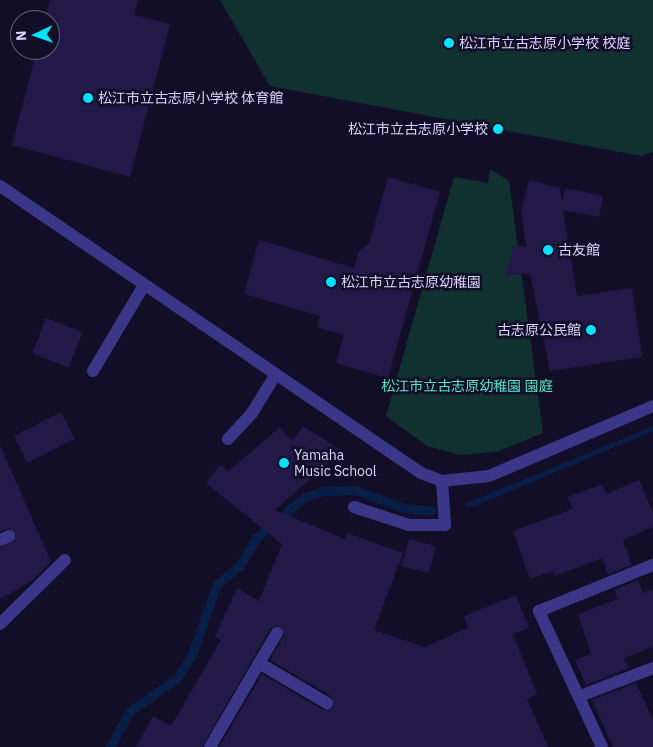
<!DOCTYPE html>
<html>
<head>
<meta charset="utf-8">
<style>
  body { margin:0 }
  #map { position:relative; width:653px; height:747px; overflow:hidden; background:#130e27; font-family:"IBM Plex Sans","Noto Sans JP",sans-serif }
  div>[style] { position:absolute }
  .green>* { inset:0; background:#113131 }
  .water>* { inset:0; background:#081e47 }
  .stream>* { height:9px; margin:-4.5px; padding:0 4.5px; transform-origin:4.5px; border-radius:4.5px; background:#081e47 }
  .building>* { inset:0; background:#231949; transform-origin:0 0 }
  .street>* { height:12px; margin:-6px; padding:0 6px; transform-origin:6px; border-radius:6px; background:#3b3788 }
  .dots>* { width:14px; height:14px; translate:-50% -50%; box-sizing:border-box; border:2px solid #130e27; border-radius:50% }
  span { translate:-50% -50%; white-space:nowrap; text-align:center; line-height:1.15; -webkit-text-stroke:5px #130e27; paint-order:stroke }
  .poi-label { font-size:14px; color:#dad4ff }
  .left { translate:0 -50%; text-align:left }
  .right { translate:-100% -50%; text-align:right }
  .park-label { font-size:14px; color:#5ae5c4 }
  .north { position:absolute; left:10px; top:10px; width:50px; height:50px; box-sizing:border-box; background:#130e27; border:1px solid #635d7d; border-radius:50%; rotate:267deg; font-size:14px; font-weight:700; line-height:20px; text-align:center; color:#dad4ff }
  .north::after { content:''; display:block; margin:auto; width:18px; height:22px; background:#00e3ff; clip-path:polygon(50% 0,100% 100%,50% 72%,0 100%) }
</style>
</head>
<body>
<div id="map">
  <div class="green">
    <i style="clip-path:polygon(220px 0,653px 0,653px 152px,641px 156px,270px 86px)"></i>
    <i style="clip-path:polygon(490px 169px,509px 181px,543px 433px,496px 452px,460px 455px,427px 446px,386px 416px,454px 177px,488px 183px)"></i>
  </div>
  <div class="water">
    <i style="clip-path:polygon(653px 426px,653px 431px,485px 502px,467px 508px,465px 504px)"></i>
  </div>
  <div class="stream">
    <i style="left:110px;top:747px;width:41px;rotate:-60.9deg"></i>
    <i style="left:130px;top:711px;width:56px;rotate:-34.8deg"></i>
    <i style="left:176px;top:679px;width:27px;rotate:-56deg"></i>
    <i style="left:191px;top:657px;width:77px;rotate:-70.4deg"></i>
    <i style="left:217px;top:584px;width:28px;rotate:-39deg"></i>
    <i style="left:239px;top:566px;width:34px;rotate:-58deg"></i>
    <i style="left:257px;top:537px;width:60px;rotate:-40.3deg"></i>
    <i style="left:303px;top:498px;width:21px;rotate:-19deg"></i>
    <i style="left:323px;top:491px;width:32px;rotate:-2deg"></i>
    <i style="left:355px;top:490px;width:52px;rotate:20.2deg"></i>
    <i style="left:404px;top:508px;width:27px;rotate:6deg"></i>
  </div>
  <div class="building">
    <i style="clip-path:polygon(50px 0,138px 0,134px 15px,170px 24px,130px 177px,12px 145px,37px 50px,50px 50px,50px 20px,45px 20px)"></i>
    <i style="clip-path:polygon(388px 177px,440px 192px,388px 378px,336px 363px,344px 335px,317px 327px,320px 316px,244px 294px,259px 240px,354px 268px,359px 251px,369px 244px)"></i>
    <i style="clip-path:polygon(529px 180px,560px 188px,562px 202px,565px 188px,603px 196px,599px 217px,563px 210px,577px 296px,632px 288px,642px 357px,550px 371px,530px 273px,506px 276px,513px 247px,526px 246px,521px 213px)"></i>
    <i style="left:46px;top:318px;width:39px;height:38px;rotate:21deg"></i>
    <i style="left:61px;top:412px;width:30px;height:53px;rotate:63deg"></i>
    <i style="clip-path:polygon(303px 426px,342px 451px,275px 510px,345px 539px,347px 533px,403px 553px,374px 630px,424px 647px,468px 628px,464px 616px,516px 595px,529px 628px,513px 634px,537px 694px,527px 699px,548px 747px,219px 747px,262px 674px,323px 710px,334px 707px,331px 696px,270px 660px,285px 634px,277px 625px,270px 629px,202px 747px,136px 747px,153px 716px,171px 726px,221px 640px,215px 637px,237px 588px,259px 601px,282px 544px,206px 483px,220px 465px,229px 471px,280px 427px,292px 441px)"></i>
    <i style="clip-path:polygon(0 445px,51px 562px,32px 581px,0 599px,0 548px,17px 536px,10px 528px,0 531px)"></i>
    <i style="clip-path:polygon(639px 480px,653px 513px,653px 527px,623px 540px,632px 565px,608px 574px,602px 558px,555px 576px,553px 571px,530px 579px,513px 531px,573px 509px,568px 497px,602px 484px,606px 494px)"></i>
    <i style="left:409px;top:539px;width:28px;height:28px;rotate:15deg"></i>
    <i style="clip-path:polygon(638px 580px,643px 593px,653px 589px,653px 647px,624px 658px,629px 668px,586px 685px,575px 660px,591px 654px,578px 614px,618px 599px,614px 590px)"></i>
    <i style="clip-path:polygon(636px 683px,653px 720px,653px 747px,613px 747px,592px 700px)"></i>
  </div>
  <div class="street">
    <i style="left:0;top:186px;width:510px;rotate:34.28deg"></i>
    <i style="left:421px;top:473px;width:22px;rotate:21deg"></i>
    <i style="left:442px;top:481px;width:47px;rotate:-6.1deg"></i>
    <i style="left:489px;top:476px;width:178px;rotate:-23.1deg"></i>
    <i style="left:93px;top:371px;width:100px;rotate:-59.3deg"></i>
    <i style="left:228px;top:439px;width:35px;rotate:-47deg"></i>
    <i style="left:252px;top:413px;width:46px;rotate:-58.4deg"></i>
    <i style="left:354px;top:507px;width:58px;rotate:18.1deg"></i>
    <i style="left:409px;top:525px;width:36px"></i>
    <i style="left:445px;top:525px;width:44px;rotate:-93.9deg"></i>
    <i style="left:0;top:540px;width:10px;rotate:-24deg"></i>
    <i style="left:0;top:624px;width:91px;rotate:-44.6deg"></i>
    <i style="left:259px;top:663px;width:35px;rotate:-59deg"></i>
    <i style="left:580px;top:696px;width:78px;rotate:-21deg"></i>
    <i style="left:210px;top:747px;width:97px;rotate:-59.7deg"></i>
    <i style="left:259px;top:663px;width:79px;rotate:30.5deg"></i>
    <i style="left:602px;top:747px;width:150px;rotate:-114.9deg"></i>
    <i style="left:539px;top:611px;width:123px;rotate:-22deg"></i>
  </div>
  <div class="dots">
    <i style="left:449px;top:43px;background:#00e3ff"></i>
    <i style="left:88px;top:98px;background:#00e3ff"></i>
    <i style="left:498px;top:129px;background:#00e3ff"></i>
    <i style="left:548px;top:250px;background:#00e3ff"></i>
    <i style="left:331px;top:282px;background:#00e3ff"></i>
    <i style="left:591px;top:330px;background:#00e3ff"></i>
    <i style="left:284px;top:463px;background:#00e3ff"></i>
  </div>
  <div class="poi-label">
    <span class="left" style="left:459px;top:43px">松江市立古志原小学校 校庭</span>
    <span class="left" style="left:98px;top:98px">松江市立古志原小学校 体育館</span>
    <span class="right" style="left:488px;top:129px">松江市立古志原小学校</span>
    <span class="left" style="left:558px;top:250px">古友館</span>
    <span class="left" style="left:341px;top:282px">松江市立古志原幼稚園</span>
    <span class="right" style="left:581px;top:330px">古志原公民館</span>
    <span class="left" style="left:294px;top:463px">Yamaha<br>Music School</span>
  </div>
  <div class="park-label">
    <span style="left:467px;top:386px">松江市立古志原幼稚園 園庭</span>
  </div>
  <div class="north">N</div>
</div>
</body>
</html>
